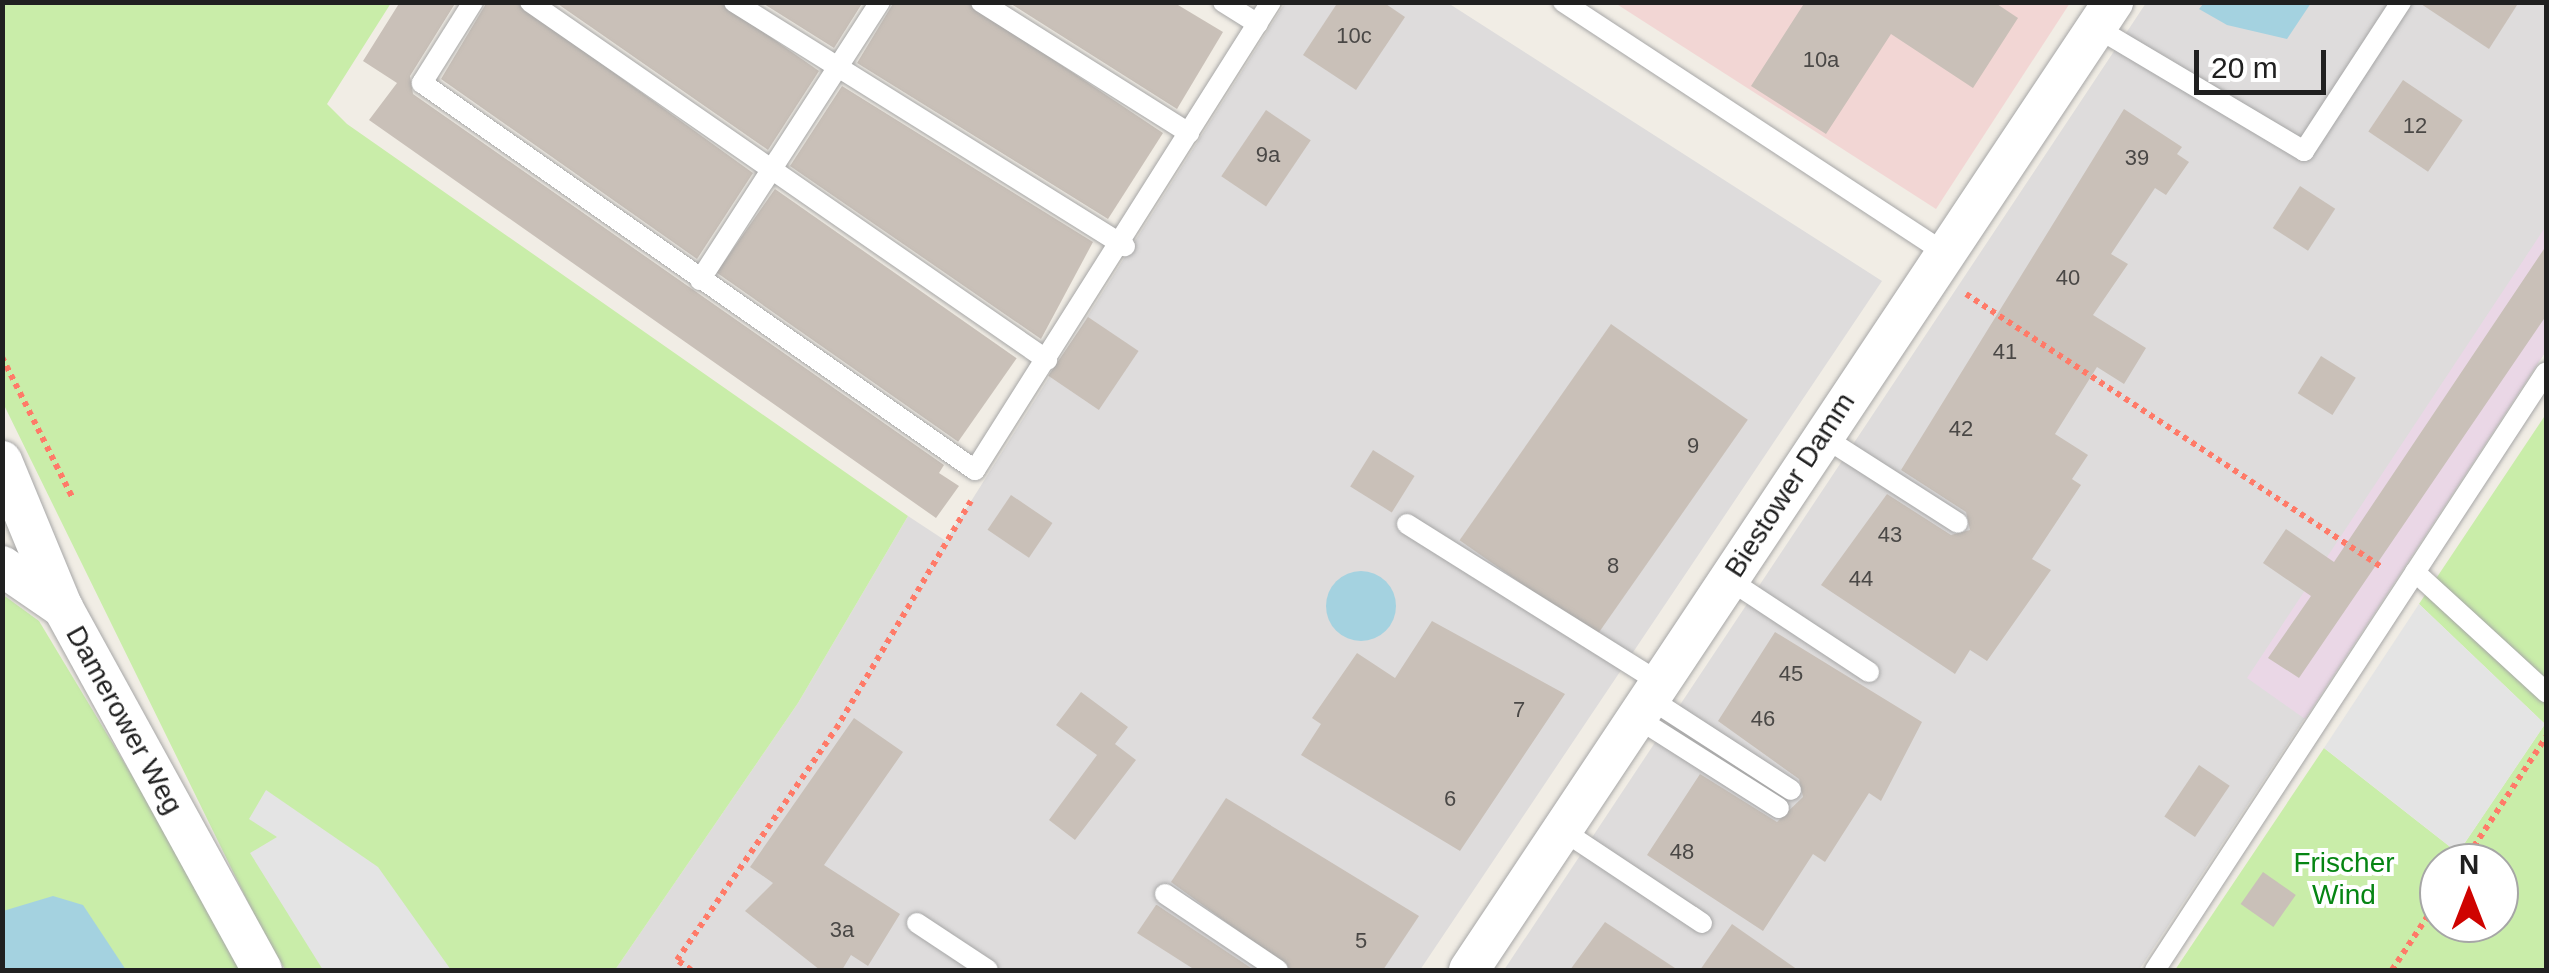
<!DOCTYPE html>
<html>
<head>
<meta charset="utf-8">
<style>
  body { margin:0 }
  #map { position:relative; width:2549px; height:973px; overflow:hidden; background:#f1ede5; font-family:Helvetica,sans-serif }
  div>[style] { position:absolute }
  .residential>* { inset:0; background:#dedcdc }
  .commercial>* { inset:0; background:#f2d6d4 }
  .industrial>* { inset:0; background:#ead7e6 }
  .grass>* { inset:0; background:#c9eda9 }
  .parking>* { inset:0; background:#e4e4e4 }
  .water>* { inset:0; background:#a4d2e0 }
  .round { border-radius:50% }
  .building>* { inset:0; background:#c9c0b8; transform-origin:0 0 }
  .path>* { height:6px; margin-top:-3px; transform-origin:0; background:repeating-linear-gradient(90deg,#ff7a68 0 5px,transparent 0 10px) }
  .roads { filter:drop-shadow(0 0 2px #a7a7a7) drop-shadow(0 0 2px #a7a7a7) }
  .service>* { height:20px; margin:-10px; padding:0 10px; transform-origin:10px; border-radius:10px; background:#fff }
  .minor>* { height:40px; margin:-20px; padding:0 20px; transform-origin:20px; border-radius:20px; background:#fff }
  span { translate:-50% -50%; white-space:nowrap; text-align:center; line-height:1.15; -webkit-text-stroke:8px #fff; paint-order:stroke }
  .number-label { font-size:22px; color:#4a4846 }
  .number-label span { -webkit-text-stroke-width:0 }
  .street-label { font-size:28px; color:#202020 }
  .park-label { font-size:28px; color:#068513 }
  .frame { position:absolute; inset:0; border:5px solid #202020; pointer-events:none }
  .north { position:absolute; left:2419px; top:843px; width:100px; height:100px; box-sizing:border-box; background:#fff; border:2px solid #a6a6a6; border-radius:50%; rotate:0deg; font-size:28px; font-weight:700; line-height:40px; text-align:center; color:#202020 }
  .north::after { content:''; display:block; margin:auto; width:35px; height:45px; background:#cf0300; clip-path:polygon(50% 0,100% 100%,50% 72%,0 100%) }
  .scale { position:absolute; left:2194px; top:50px; width:132px; height:45px; box-sizing:border-box; border:5px solid #202020; border-top:0; padding-left:12px; font-size:30px; line-height:35px; white-space:nowrap; color:#202020; -webkit-text-stroke:8px #fff; paint-order:stroke }
</style>
</head>
<body>
<div id="map">
  <div class="residential">
    <i style="clip-path:polygon(1285px 3px,1448px 3px,1882px 281px,1420px 970px,615px 970px,798px 703px,908px 516px,946px 541px)"></i>
    <i style="clip-path:polygon(2146px 3px,2546px 3px,2546px 351px,2139px 970px,1504px 970px)"></i>
  </div>
  <div class="commercial">
    <i style="clip-path:polygon(1615px 3px,2070px 3px,1936px 209px)"></i>
  </div>
  <div class="industrial">
    <i style="clip-path:polygon(2546px 226px,2546px 351px,2305px 719px,2247px 678px)"></i>
  </div>
  <div class="grass">
    <i style="clip-path:polygon(2px 3px,391px 3px,327px 104px,347px 124px,908px 516px,798px 703px,615px 970px,286px 970px,272px 951px,3px 403px)"></i>
    <i style="clip-path:polygon(evenodd,2546px 414px,2546px 970px,2175px 970px,2324px 748px,2458px 853px,2545px 724px,2419px 604px,2546px 414px,2439px 863px,2499px 863px,2499px 923px,2439px 923px,2439px 863px)"></i>
    <i style="clip-path:polygon(2px 594px,39px 621px,249px 970px,3px 970px)"></i>
  </div>
  <div class="parking">
    <i style="clip-path:polygon(2419px 604px,2545px 724px,2458px 853px,2324px 748px)"></i>
    <i style="clip-path:polygon(266px 790px,378px 867px,451px 970px,323px 970px,250px 853px,277px 837px,249px 819px)"></i>
  </div>
  <div class="water">
    <i style="clip-path:polygon(2204px 3px,2204px 2px,2311px 3px,2287px 39px,2227px 25px,2199px 9px)"></i>
    <i class="round" style="left:1326px;top:571px;width:70px;height:70px"></i>
    <i style="clip-path:polygon(53px 896px,83px 905px,126px 970px,3px 970px,3px 911px)"></i>
  </div>
  <div class="building">
    <i style="clip-path:polygon(400px 2px,456px 2px,410px 76px,413px 94px,944px 465px,939px 473px,959px 486px,936px 518px,369px 120px,397px 83px,363px 61px)"></i>
    <i style="clip-path:polygon(487px 2px,516px 2px,753px 173px,697px 259px,441px 79px)"></i>
    <i style="clip-path:polygon(555px 2px,720px 2px,819px 71px,768px 150px)"></i>
    <i style="clip-path:polygon(761px 2px,863px 2px,834px 48px)"></i>
    <i style="clip-path:polygon(894px 2px,967px 2px,1163px 133px,1108px 219px,857px 63px)"></i>
    <i style="clip-path:polygon(1008px 2px,1173px 2px,1223px 32px,1177px 109px)"></i>
    <i style="clip-path:polygon(1338px 2px,1383px 2px,1405px 17px,1356px 90px,1303px 55px)"></i>
    <i style="clip-path:polygon(1805px 2px,1994px 2px,2018px 18px,1973px 88px,1891px 34px,1826px 134px,1751px 86px)"></i>
    <i style="clip-path:polygon(2418px 2px,2519px 2px,2489px 49px)"></i>
    <i style="left:2403px;top:80px;width:72px;height:62px;rotate:34deg"></i>
    <i style="clip-path:polygon(842px 86px,1093px 242px,1041px 339px,790px 166px)"></i>
    <i style="clip-path:polygon(2124px 109px,2182px 147px,2177px 154px,2189px 162px,2166px 195px,2155px 188px,2111px 254px,2128px 264px,2093px 315px,2146px 348px,2124px 384px,2097px 367px,2055px 434px,2088px 455px,2072px 479px,2081px 485px,2032px 559px,2051px 570px,1987px 661px,1970px 650px,1955px 674px,1821px 585px,1887px 494px,1951px 535px,1970px 530px,1966px 512px,1901px 470px)"></i>
    <i style="left:1266px;top:110px;width:54px;height:80px;rotate:34deg"></i>
    <i style="left:2300px;top:186px;width:42px;height:50px;rotate:33deg"></i>
    <i style="left:775px;top:189px;width:295px;height:102px;rotate:35deg"></i>
    <i style="clip-path:polygon(2546px 246px,2546px 316px,2299px 678px,2268px 658px,2311px 596px,2263px 563px,2286px 529px,2334px 562px)"></i>
    <i style="left:1088px;top:317px;width:61px;height:71px;rotate:34deg"></i>
    <i style="left:1611px;top:324px;width:167px;height:264px;rotate:35deg"></i>
    <i style="left:2321px;top:356px;width:41px;height:44px;rotate:32deg"></i>
    <i style="left:1373px;top:450px;width:49px;height:43px;rotate:32deg"></i>
    <i style="left:1011px;top:495px;width:50px;height:42px;rotate:34deg"></i>
    <i style="clip-path:polygon(1432px 621px,1565px 694px,1460px 851px,1301px 755px,1321px 724px,1312px 718px,1357px 653px,1395px 678px)"></i>
    <i style="clip-path:polygon(1775px 632px,1922px 722px,1881px 801px,1869px 793px,1825px 862px,1813px 854px,1763px 931px,1647px 855px,1700px 774px,1777px 822px,1803px 797px,1799px 779px,1718px 721px)"></i>
    <i style="clip-path:polygon(1081px 692px,1128px 727px,1115px 744px,1136px 760px,1075px 840px,1049px 820px,1097px 755px,1056px 725px)"></i>
    <i style="clip-path:polygon(854px 718px,903px 752px,824px 865px,900px 914px,868px 966px,851px 955px,842px 970px,820px 970px,745px 911px,773px 883px,750px 867px)"></i>
    <i style="left:2199px;top:765px;width:37px;height:62px;rotate:34deg"></i>
    <i style="clip-path:polygon(1226px 798px,1419px 916px,1383px 970px,1292px 970px,1171px 882px)"></i>
    <i style="left:2263px;top:872px;width:40px;height:39px;rotate:35deg"></i>
    <i style="clip-path:polygon(1156px 905px,1157px 905px,1254px 970px,1195px 970px,1137px 933px)"></i>
    <i style="clip-path:polygon(1605px 922px,1678px 970px,1570px 970px)"></i>
    <i style="clip-path:polygon(1732px 924px,1798px 970px,1700px 970px)"></i>
  </div>
  <div class="path">
    <i style="left:1966px;top:294px;width:498px;rotate:33.3deg"></i>
    <i style="left:2px;top:357px;width:157px;rotate:63.4deg"></i>
    <i style="left:2463px;top:863px;width:151px;rotate:-56.6deg"></i>
    <i style="left:691px;top:970px;width:17px;rotate:-144deg"></i>
    <i style="left:677px;top:960px;width:280px;rotate:-55.5deg"></i>
    <i style="left:836px;top:729px;width:265px;rotate:-59.4deg"></i>
    <i style="left:2392px;top:970px;width:85px;rotate:-56.5deg"></i>
  </div>
  <div class="roads">
    <div class="service">
      <i style="left:473px;top:2px;width:96px;rotate:122.2deg"></i>
      <i style="left:422px;top:83px;width:675px;rotate:34.99deg"></i>
      <i style="left:975px;top:470px;width:554px;rotate:-57.69deg"></i>
      <i style="left:530px;top:2px;width:629px;rotate:34.7deg"></i>
      <i style="left:734px;top:2px;width:461px;rotate:32deg"></i>
      <i style="left:981px;top:2px;width:246px;rotate:32.2deg"></i>
      <i style="left:1223px;top:2px;width:41px;rotate:32.2deg"></i>
      <i style="left:1563px;top:2px;width:456px;rotate:33.3deg"></i>
      <i style="left:2097px;top:28px;width:241px;rotate:30.7deg"></i>
      <i style="left:2304px;top:151px;width:178px;rotate:-56.9deg"></i>
      <i style="left:700px;top:280px;width:331px;rotate:-57.1deg"></i>
      <i style="left:1822px;top:436px;width:161px;rotate:32.6deg"></i>
      <i style="left:1407px;top:524px;width:299px;rotate:32.1deg"></i>
      <i style="left:2415px;top:572px;width:178px;rotate:42.5deg"></i>
      <i style="left:1728px;top:579px;width:169px;rotate:33.4deg"></i>
      <i style="left:1649px;top:698px;width:169px;rotate:32.9deg"></i>
      <i style="left:1637px;top:718px;width:168px;rotate:32.4deg"></i>
      <i style="left:1562px;top:830px;width:168px;rotate:33.6deg"></i>
      <i style="left:1165px;top:894px;width:136px;rotate:33.9deg"></i>
      <i style="left:917px;top:923px;width:85px;rotate:33.5deg"></i>
      <i style="left:2155px;top:970px;width:714px;rotate:-56.82deg"></i>
    </div>
    <div class="minor">
      <i style="left:2px;top:461px;width:159px;rotate:67.5deg"></i>
      <i style="left:63px;top:608px;width:413px;rotate:61.2deg"></i>
      <i style="left:2px;top:566px;width:74px;rotate:34.5deg"></i>
      <i style="left:1469px;top:970px;width:1163px;rotate:-56.36deg"></i>
    </div>
  </div>
  <div class="number-label">
    <span style="left:1354px;top:36px">10c</span>
    <span style="left:1821px;top:60px">10a</span>
    <span style="left:2415px;top:126px">12</span>
    <span style="left:1268px;top:155px">9a</span>
    <span style="left:2137px;top:158px">39</span>
    <span style="left:2068px;top:278px">40</span>
    <span style="left:2005px;top:352px">41</span>
    <span style="left:1961px;top:429px">42</span>
    <span style="left:1693px;top:446px">9</span>
    <span style="left:1890px;top:535px">43</span>
    <span style="left:1613px;top:566px">8</span>
    <span style="left:1861px;top:579px">44</span>
    <span style="left:1791px;top:674px">45</span>
    <span style="left:1519px;top:710px">7</span>
    <span style="left:1763px;top:719px">46</span>
    <span style="left:1450px;top:799px">6</span>
    <span style="left:1682px;top:852px">48</span>
    <span style="left:842px;top:930px">3a</span>
    <span style="left:1361px;top:941px">5</span>
  </div>
  <div class="street-label">
    <span style="left:1790px;top:485px;rotate:-57deg">Biestower Damm</span>
    <span style="left:124px;top:720px;rotate:61deg">Damerower Weg</span>
  </div>
  <div class="park-label">
    <span style="left:2344px;top:879px">Frischer<br>Wind</span>
  </div>
  <div class="frame"></div>
  <div class="north">N</div>
  <div class="scale">20 m</div>
</div>
</body>
</html>
